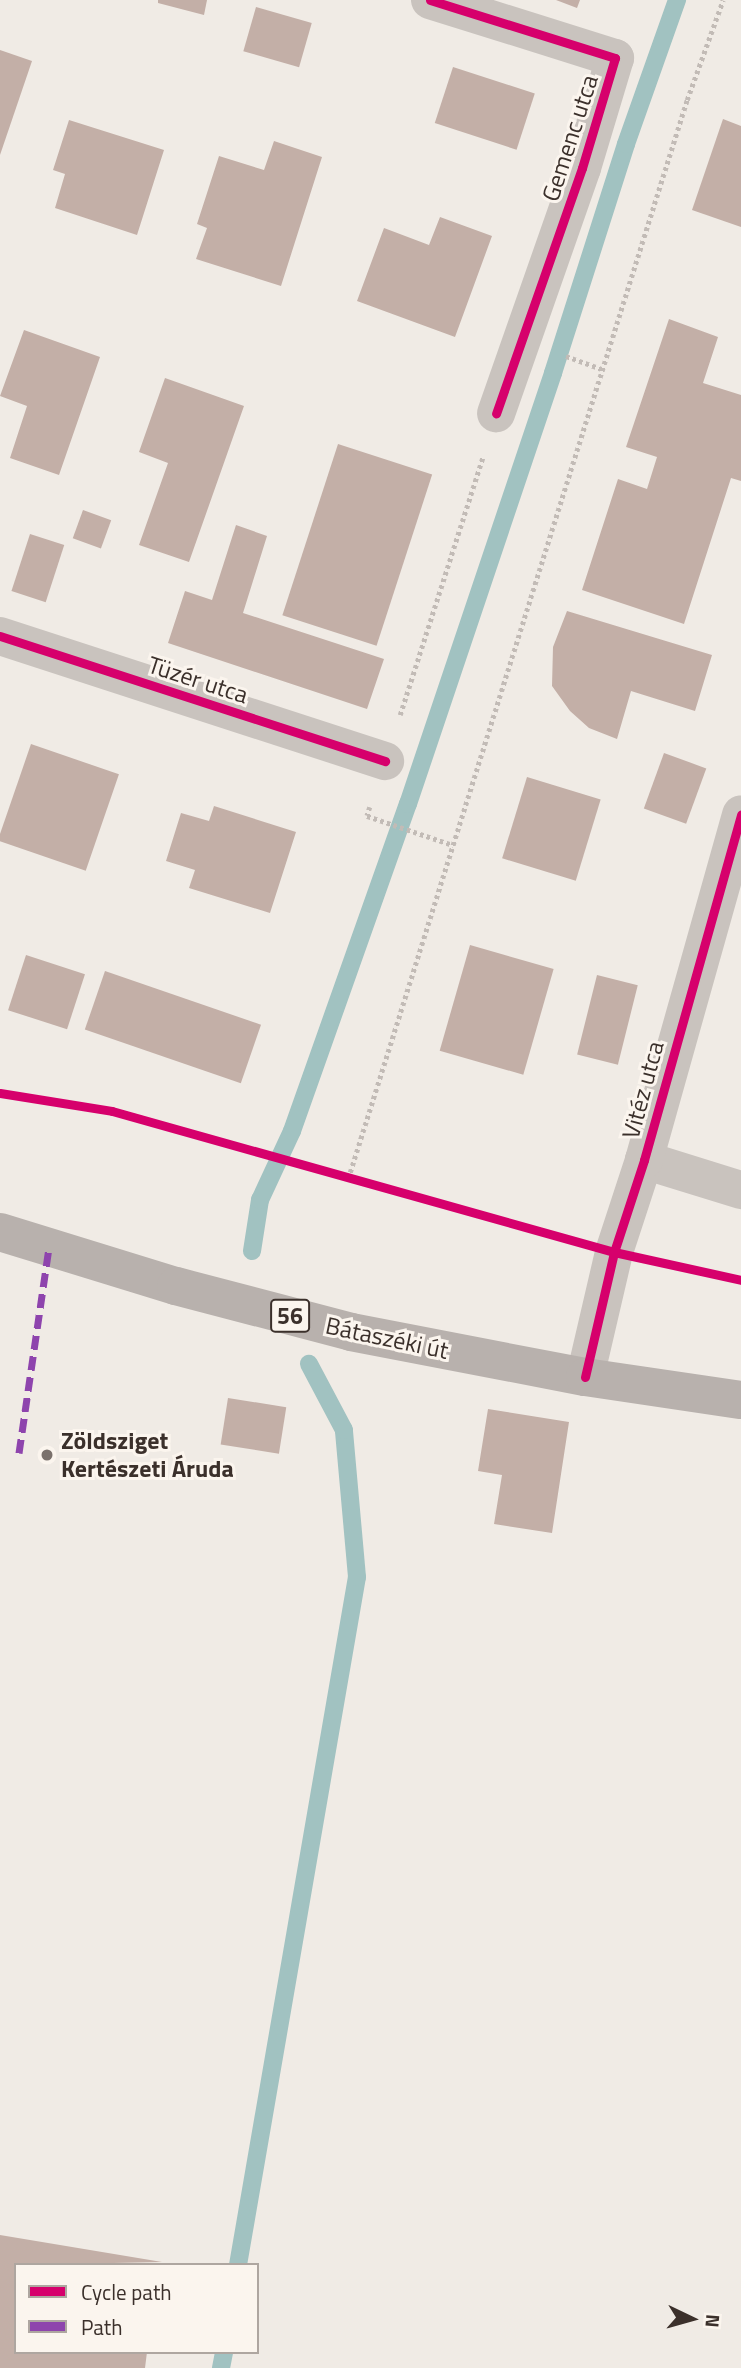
<!DOCTYPE html>
<html>
<head>
<meta charset="utf-8">
<style>
  body { margin:0 }
  #map { position:relative; width:741px; height:2368px; overflow:hidden; background:#f0ebe5; font-family:"Titillium Web",sans-serif }
  div>[style] { position:absolute }
  .stream>* { height:18px; margin:-9px; padding:0 9px; transform-origin:9px; border-radius:9px; background:#a1c2c1 }
  .building>* { inset:0; background:#c3afa7; transform-origin:0 0 }
  .path>* { height:4.5px; margin-top:-2.25px; transform-origin:0; background:repeating-linear-gradient(90deg,#c2bbb6 0 3.5px,transparent 0 7px) }
  .minor>* { height:38px; margin:-19px; padding:0 19px; transform-origin:19px; border-radius:19px; background:#c9c3be }
  .major>* { height:38px; margin:-19px; padding:0 19px; transform-origin:19px; border-radius:19px; background:#b8b1ad }
  .quiet>* { height:7px; margin-top:-3.5px; transform-origin:0; background:repeating-linear-gradient(90deg,#8e44ad 0 14px,transparent 0 21px) }
  .cycleway>* { height:9px; margin:-4.5px; padding:0 4.5px; transform-origin:4.5px; border-radius:4.5px; background:#d6006c }
  .dots>* { width:19px; height:19px; translate:-50% -50%; box-sizing:border-box; border:4px solid #fbf5ee; border-radius:50% }
  span { translate:-50% -50%; white-space:nowrap; text-align:center; line-height:1.15; -webkit-text-stroke:6px #fbf5ee; paint-order:stroke }
  .shield-label span { padding:2px 5px; background:#fbf5ee; border:2px solid; border-radius:5px; -webkit-text-stroke-width:0 }
  .shield-label { font-size:23px; color:#3b302b; font-weight:700 }
  .street-label { font-size:24px; color:#3b302b }
  .poi-label { font-size:24px; color:#3b302b; font-weight:700 }
  .left { translate:0 -50%; text-align:left }
  .legend { position:absolute; left:14px; top:2263px; width:245px; height:91px; box-sizing:border-box; background:#fbf5ee; border:2px solid #aea6a0; margin:0; padding:9px 12px; list-style:none; font-size:21px; color:#3b302b }
  .legend li { display:flex; align-items:center; gap:14px; height:35px }
  .legend b { width:35px; border:2px solid #aea6a0 }
  .north { position:absolute; left:657px; top:2284px; width:70px; height:70px; -webkit-text-stroke:5px #fbf5ee; paint-order:stroke; rotate:95deg; font-size:19px; font-weight:700; line-height:28px; text-align:center; color:#3b302b }
  .north::after { content:''; display:block; margin:auto; width:24px; height:32px; background:#3b302b; clip-path:polygon(50% 0,100% 100%,50% 72%,0 100%) }
</style>
</head>
<body>
<div id="map">
  <div class="stream">
    <i style="left:252px;top:1251px;width:52px;rotate:-81.1deg"></i>
    <i style="left:260px;top:1200px;width:76px;rotate:-65.1deg"></i>
    <i style="left:292px;top:1131px;width:347px;rotate:-70.5deg"></i>
    <i style="left:408px;top:804px;width:455px;rotate:-71.4deg"></i>
    <i style="left:553px;top:373px;width:240px;rotate:-72.3deg"></i>
    <i style="left:626px;top:144px;width:153px;rotate:-70.5deg"></i>
    <i style="left:238px;top:2265px;width:698px;rotate:-80.19deg"></i>
    <i style="left:357px;top:1577px;width:148px;rotate:-95.1deg"></i>
    <i style="left:344px;top:1430px;width:75px;rotate:-117.9deg"></i>
    <i style="left:221px;top:2368px;width:16px;rotate:-79deg"></i>
  </div>
  <div class="building">
    <i style="clip-path:polygon(158px 0,207px 0,204px 15px,158px 3px)"></i>
    <i style="clip-path:polygon(556px 0,580px 0,577px 8px)"></i>
    <i style="left:256px;top:7px;width:58px;height:46px;rotate:16deg"></i>
    <i style="clip-path:polygon(0 50px,32px 61px,0 155px)"></i>
    <i style="left:453px;top:67px;width:86px;height:59px;rotate:18deg"></i>
    <i style="clip-path:polygon(723px 119px,741px 126px,741px 227px,692px 210px)"></i>
    <i style="clip-path:polygon(69px 120px,164px 150px,137px 235px,55px 208px,65px 174px,53px 170px)"></i>
    <i style="clip-path:polygon(274px 141px,322px 157px,281px 286px,196px 259px,207px 228px,197px 224px,219px 156px,264px 170px)"></i>
    <i style="clip-path:polygon(440px 217px,492px 236px,455px 337px,357px 301px,384px 228px,429px 245px)"></i>
    <i style="clip-path:polygon(669px 319px,718px 337px,703px 383px,741px 395px,741px 481px,731px 478px,684px 624px,582px 590px,618px 479px,647px 489px,657px 457px,626px 447px)"></i>
    <i style="clip-path:polygon(24px 330px,100px 357px,59px 475px,10px 458px,27px 406px,0 396px)"></i>
    <i style="clip-path:polygon(165px 378px,244px 406px,189px 562px,139px 545px,168px 463px,139px 452px)"></i>
    <i style="left:338px;top:444px;width:99px;height:180px;rotate:18deg"></i>
    <i style="left:83px;top:510px;width:30px;height:30px;rotate:20deg"></i>
    <i style="clip-path:polygon(236px 525px,267px 536px,243px 613px,384px 659px,367px 709px,168px 643px,185px 591px,212px 600px)"></i>
    <i style="left:30px;top:534px;width:36px;height:60px;rotate:18deg"></i>
    <i style="clip-path:polygon(567px 611px,712px 655px,695px 711px,631px 691px,617px 739px,589px 728px,570px 711px,552px 686px,553px 647px)"></i>
    <i style="left:31px;top:744px;width:93px;height:102px;rotate:19deg"></i>
    <i style="left:664px;top:753px;width:45px;height:59px;rotate:20deg"></i>
    <i style="left:527px;top:777px;width:77px;height:85px;rotate:17deg"></i>
    <i style="clip-path:polygon(214px 806px,296px 832px,270px 913px,189px 888px,195px 870px,166px 861px,181px 813px,209px 821px)"></i>
    <i style="left:470px;top:945px;width:87px;height:110px;rotate:16deg"></i>
    <i style="left:26px;top:955px;width:62px;height:58px;rotate:18deg"></i>
    <i style="left:105px;top:971px;width:165px;height:62px;rotate:19deg"></i>
    <i style="left:597px;top:975px;width:42px;height:82px;rotate:14deg"></i>
    <i style="left:228px;top:1398px;width:59px;height:47px;rotate:9deg"></i>
    <i style="clip-path:polygon(488px 1409px,569px 1422px,552px 1533px,494px 1524px,502px 1475px,478px 1471px)"></i>
    <i style="clip-path:polygon(0 2235px,162px 2262px,16px 2265px,16px 2352px,147px 2352px,145px 2368px,0 2368px)"></i>
  </div>
  <div class="path">
    <i style="left:566px;top:356px;width:37px;rotate:20deg"></i>
    <i style="left:400px;top:715px;width:271px;rotate:-72.2deg"></i>
    <i style="left:370px;top:807px;width:9px;rotate:108deg"></i>
    <i style="left:367px;top:816px;width:91px;rotate:18.6deg"></i>
    <i style="left:348px;top:1179px;width:1131px;rotate:-72.56deg"></i>
    <i style="left:687px;top:100px;width:106px;rotate:-70.2deg"></i>
  </div>
  <div class="minor">
    <i style="left:430px;top:0;width:194px;rotate:17.4deg"></i>
    <i style="left:615px;top:58px;width:115px;rotate:106.7deg"></i>
    <i style="left:582px;top:168px;width:260px;rotate:109.3deg"></i>
    <i style="left:0;top:636px;width:405px;rotate:18deg"></i>
    <i style="left:644px;top:1160px;width:102px;rotate:17.2deg"></i>
    <i style="left:585px;top:1377px;width:128px;rotate:-76.9deg"></i>
    <i style="left:614px;top:1252px;width:97px;rotate:-71.9deg"></i>
    <i style="left:644px;top:1160px;width:359px;rotate:-74.3deg"></i>
  </div>
  <div class="major">
    <i style="left:0;top:1232px;width:184px;rotate:17.1deg"></i>
    <i style="left:176px;top:1286px;width:181px;rotate:14.7deg"></i>
    <i style="left:351px;top:1332px;width:238px;rotate:10.9deg"></i>
    <i style="left:585px;top:1377px;width:158px;rotate:8.4deg"></i>
  </div>
  <div class="quiet">
    <i style="left:19px;top:1453px;width:207px;rotate:-81.7deg"></i>
  </div>
  <div class="cycleway">
    <i style="left:430px;top:0;width:194px;rotate:17.4deg"></i>
    <i style="left:615px;top:58px;width:115px;rotate:106.7deg"></i>
    <i style="left:582px;top:168px;width:260px;rotate:109.3deg"></i>
    <i style="left:0;top:636px;width:405px;rotate:18deg"></i>
    <i style="left:0;top:1093px;width:113px;rotate:9.1deg"></i>
    <i style="left:112px;top:1111px;width:521px;rotate:15.69deg"></i>
    <i style="left:614px;top:1252px;width:130px;rotate:12.4deg"></i>
    <i style="left:585px;top:1377px;width:128px;rotate:-76.9deg"></i>
    <i style="left:614px;top:1252px;width:97px;rotate:-71.9deg"></i>
    <i style="left:644px;top:1160px;width:359px;rotate:-74.3deg"></i>
  </div>
  <div class="dots">
    <i style="left:47px;top:1455px;background:#7a716c"></i>
  </div>
  <div class="shield-label">
    <span style="left:290px;top:1316px">56</span>
  </div>
  <div class="street-label">
    <span style="left:570px;top:138px;rotate:-72deg">Gemenc utca</span>
    <span style="left:198px;top:680px;rotate:18deg">Tüzér utca</span>
    <span style="left:643px;top:1090px;rotate:-75deg">Vitéz utca</span>
    <span style="left:387px;top:1338px;rotate:12deg">Bátaszéki út</span>
  </div>
  <div class="poi-label">
    <span class="left" style="left:61px;top:1455px">Zöldsziget<br>Kertészeti Áruda</span>
  </div>
  <ul class="legend">
  <li><b style="height:9px;background:#d6006c"></b>Cycle path</li>
  <li><b style="height:9px;background:#8e44ad"></b>Path</li>
  </ul>
  <div class="north">N</div>
</div>
</body>
</html>
